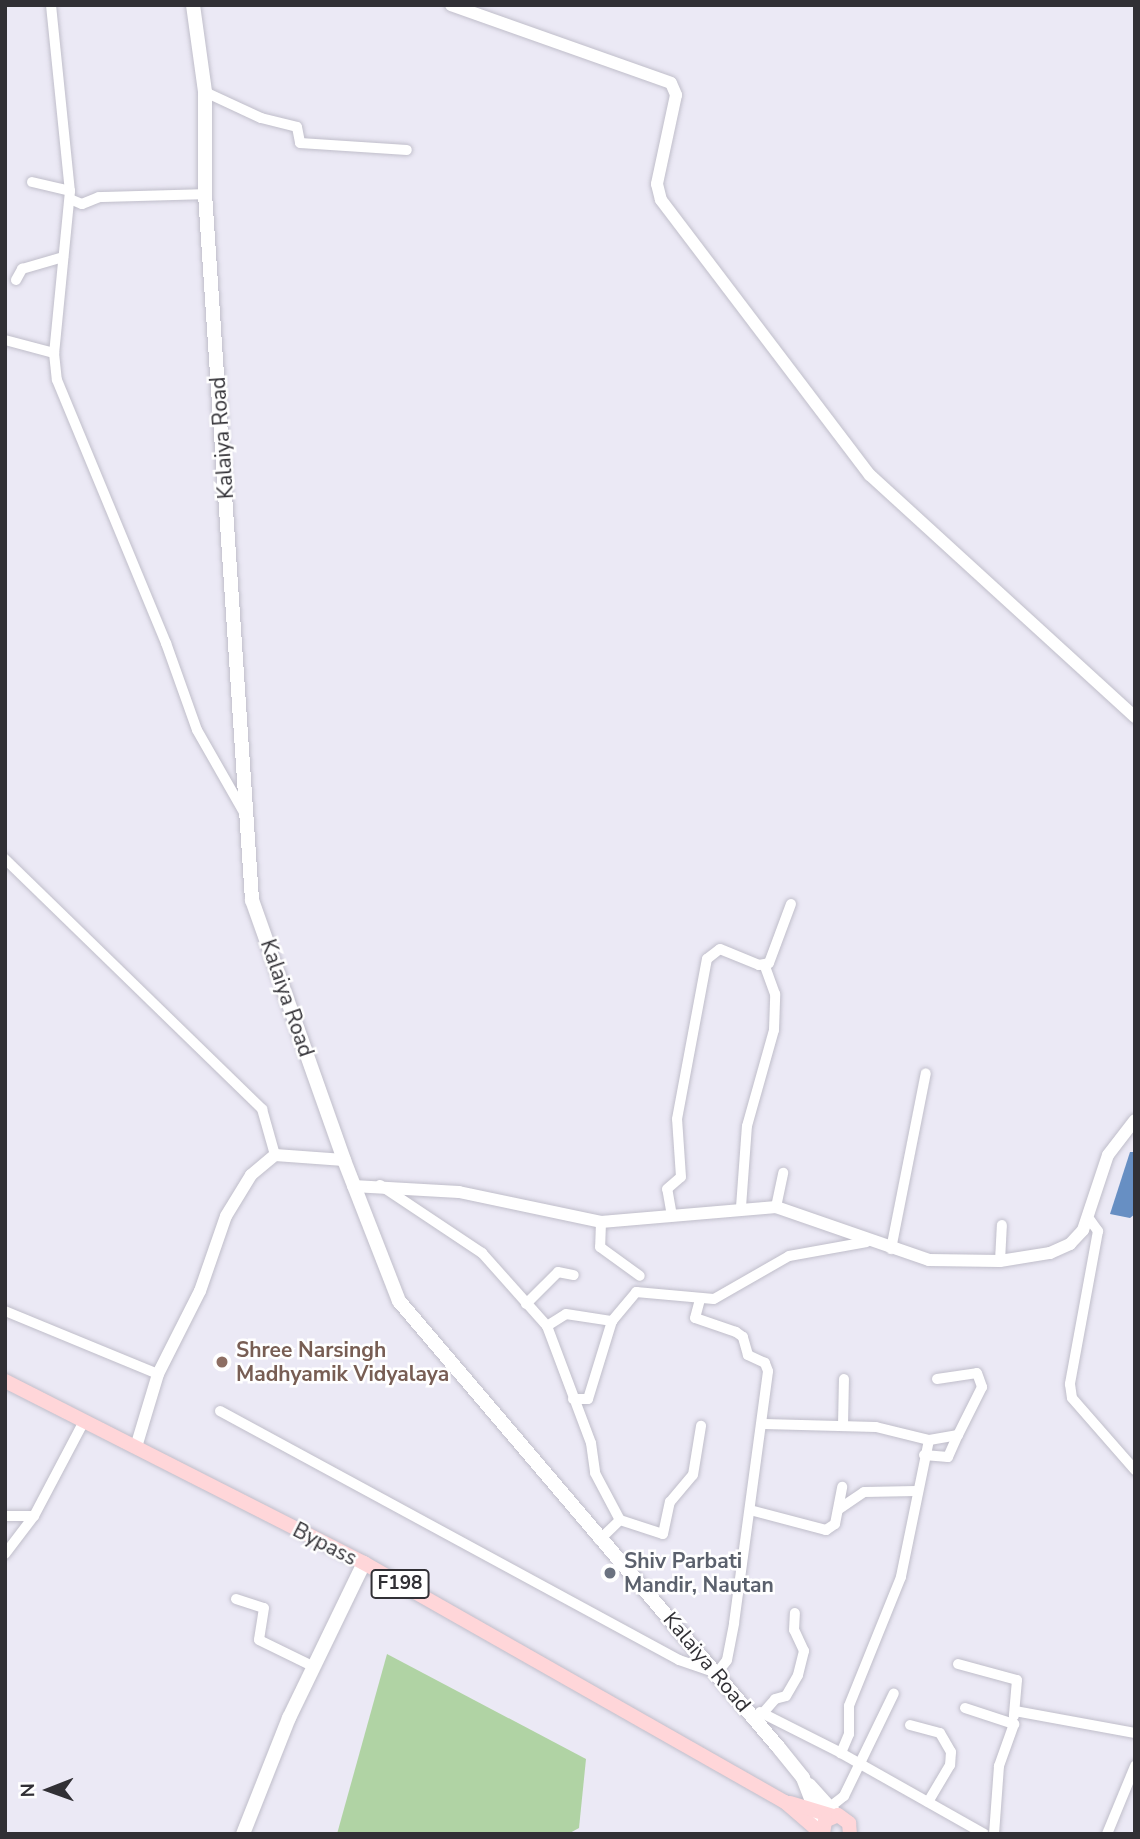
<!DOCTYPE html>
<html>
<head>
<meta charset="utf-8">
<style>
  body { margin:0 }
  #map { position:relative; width:1140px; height:1839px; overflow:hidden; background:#ebe9f5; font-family:"Nunito Sans",sans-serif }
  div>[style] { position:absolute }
  .green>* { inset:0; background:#b0d3a4 }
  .water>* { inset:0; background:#678fc3 }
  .roads { filter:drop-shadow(0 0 2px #c0beca) drop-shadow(0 0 2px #c0beca) }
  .minor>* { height:10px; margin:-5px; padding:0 5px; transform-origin:5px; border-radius:5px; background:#fff }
  .tertiary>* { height:12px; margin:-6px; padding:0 6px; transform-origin:6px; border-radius:6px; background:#fff }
  .secondary>* { height:14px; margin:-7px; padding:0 7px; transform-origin:7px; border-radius:7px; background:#fff }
  .primary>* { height:14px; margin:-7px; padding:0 7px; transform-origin:7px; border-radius:7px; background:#ffd6d9 }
  .dots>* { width:19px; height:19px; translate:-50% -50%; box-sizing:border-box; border:4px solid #fff; border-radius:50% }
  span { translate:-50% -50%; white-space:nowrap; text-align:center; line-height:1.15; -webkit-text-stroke:5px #fff; paint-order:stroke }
  .shield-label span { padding:2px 5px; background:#fff; border:2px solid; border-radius:5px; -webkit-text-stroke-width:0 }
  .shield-label { font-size:19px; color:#313035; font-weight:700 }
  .street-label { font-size:21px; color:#313035 }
  .education-label { font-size:21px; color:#785e54; font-weight:700 }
  .left { translate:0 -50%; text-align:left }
  .worship-label { font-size:21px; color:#5b616d; font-weight:700 }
  .frame { position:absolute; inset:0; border:7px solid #313035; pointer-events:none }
  .north { position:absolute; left:14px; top:1755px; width:70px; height:70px; -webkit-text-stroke:5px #fff; paint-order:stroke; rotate:269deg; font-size:19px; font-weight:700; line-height:28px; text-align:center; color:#313035 }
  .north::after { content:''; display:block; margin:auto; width:24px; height:32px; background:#313035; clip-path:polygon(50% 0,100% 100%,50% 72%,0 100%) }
</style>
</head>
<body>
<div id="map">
  <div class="green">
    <i style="clip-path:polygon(387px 1654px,586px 1759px,579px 1828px,568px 1834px,337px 1834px)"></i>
  </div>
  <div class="water">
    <i style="clip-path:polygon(1130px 1152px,1135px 1152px,1135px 1214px,1130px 1218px,1110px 1214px)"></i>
  </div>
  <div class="roads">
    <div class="minor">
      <i style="left:51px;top:5px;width:187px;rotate:84.2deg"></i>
      <i style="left:70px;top:191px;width:163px;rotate:95.6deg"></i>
      <i style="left:54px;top:353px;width:27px;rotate:84deg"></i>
      <i style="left:57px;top:380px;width:285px;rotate:67.5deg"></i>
      <i style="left:166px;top:643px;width:92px;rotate:70.4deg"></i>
      <i style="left:197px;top:730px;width:99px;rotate:60.3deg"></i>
      <i style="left:205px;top:92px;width:62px;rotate:24.9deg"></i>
      <i style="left:261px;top:118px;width:37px;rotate:14deg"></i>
      <i style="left:297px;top:127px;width:16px;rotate:79deg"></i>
      <i style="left:300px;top:143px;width:107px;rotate:3.7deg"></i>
      <i style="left:32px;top:182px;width:39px;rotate:13deg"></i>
      <i style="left:70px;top:199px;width:13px;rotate:23deg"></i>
      <i style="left:82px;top:204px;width:18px;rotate:-22deg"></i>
      <i style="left:99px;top:197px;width:106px;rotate:-1.6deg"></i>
      <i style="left:16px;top:280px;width:13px;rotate:-61deg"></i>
      <i style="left:22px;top:269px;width:43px;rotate:-16.3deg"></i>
      <i style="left:5px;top:340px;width:51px;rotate:14.9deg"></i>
      <i style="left:5px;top:859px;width:359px;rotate:44.2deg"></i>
      <i style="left:262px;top:1109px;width:48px;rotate:74.2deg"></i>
      <i style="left:380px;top:1185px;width:123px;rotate:33.7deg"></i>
      <i style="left:482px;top:1253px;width:98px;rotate:48.3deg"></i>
      <i style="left:547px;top:1326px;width:125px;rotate:69.4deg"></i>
      <i style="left:591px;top:1443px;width:30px;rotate:82deg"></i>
      <i style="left:595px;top:1473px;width:53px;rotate:62deg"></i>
      <i style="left:620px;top:1520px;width:29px;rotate:136deg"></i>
      <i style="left:741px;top:1207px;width:81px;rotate:-85.8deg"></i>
      <i style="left:747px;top:1126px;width:100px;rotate:-74.3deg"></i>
      <i style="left:774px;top:1030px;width:36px;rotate:-88deg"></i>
      <i style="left:775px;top:994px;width:30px;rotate:-110deg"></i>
      <i style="left:776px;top:1207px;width:35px;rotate:-78deg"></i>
      <i style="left:672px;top:1216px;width:27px;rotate:-100deg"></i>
      <i style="left:667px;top:1189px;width:18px;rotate:-41deg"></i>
      <i style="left:681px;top:1177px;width:58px;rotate:-93.9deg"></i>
      <i style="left:677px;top:1119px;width:163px;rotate:-79.4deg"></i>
      <i style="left:707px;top:959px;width:16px;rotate:-38deg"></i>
      <i style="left:720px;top:949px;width:42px;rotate:22.3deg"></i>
      <i style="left:759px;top:965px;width:10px;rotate:-11deg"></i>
      <i style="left:769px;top:963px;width:63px;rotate:-69.6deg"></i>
      <i style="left:1090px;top:1220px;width:14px;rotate:54deg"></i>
      <i style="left:1098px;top:1231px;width:156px;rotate:100.4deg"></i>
      <i style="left:1070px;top:1384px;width:14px;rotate:82deg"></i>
      <i style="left:1072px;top:1398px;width:96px;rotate:48.8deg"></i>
      <i style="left:601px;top:1222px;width:25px;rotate:92deg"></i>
      <i style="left:600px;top:1247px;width:49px;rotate:35.9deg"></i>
      <i style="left:891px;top:1249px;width:179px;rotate:-78.8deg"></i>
      <i style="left:1000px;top:1261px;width:36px;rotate:-87deg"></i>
      <i style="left:526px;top:1304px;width:45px;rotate:-45deg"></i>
      <i style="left:558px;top:1272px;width:16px;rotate:11deg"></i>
      <i style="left:5px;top:1311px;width:165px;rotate:22.4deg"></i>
      <i style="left:547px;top:1326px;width:22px;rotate:-32deg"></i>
      <i style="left:566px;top:1314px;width:47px;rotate:8.7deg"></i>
      <i style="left:937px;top:1379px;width:40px;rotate:-8.5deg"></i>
      <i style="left:977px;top:1373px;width:15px;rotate:70deg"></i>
      <i style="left:982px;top:1387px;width:54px;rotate:116.6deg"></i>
      <i style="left:958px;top:1435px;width:29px;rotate:170deg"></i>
      <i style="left:929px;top:1440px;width:140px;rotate:101.6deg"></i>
      <i style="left:901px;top:1577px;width:139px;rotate:112deg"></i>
      <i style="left:849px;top:1706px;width:28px;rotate:90deg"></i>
      <i style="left:849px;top:1734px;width:21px;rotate:113deg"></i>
      <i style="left:841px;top:1753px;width:164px;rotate:29.5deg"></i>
      <i style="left:573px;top:1399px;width:15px"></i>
      <i style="left:588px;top:1399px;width:82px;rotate:-72.9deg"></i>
      <i style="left:612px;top:1321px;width:38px;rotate:-50deg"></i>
      <i style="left:636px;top:1292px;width:78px;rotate:5.1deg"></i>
      <i style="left:714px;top:1299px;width:86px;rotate:-29.8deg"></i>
      <i style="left:789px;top:1256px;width:79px;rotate:-10.2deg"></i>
      <i style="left:220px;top:1411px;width:522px;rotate:28.48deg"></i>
      <i style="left:679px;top:1660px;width:40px;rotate:18.9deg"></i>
      <i style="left:717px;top:1673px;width:16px;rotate:-52deg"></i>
      <i style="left:727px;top:1660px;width:38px;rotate:-79deg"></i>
      <i style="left:734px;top:1623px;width:254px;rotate:-82.3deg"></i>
      <i style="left:768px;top:1371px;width:9px;rotate:-111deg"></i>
      <i style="left:765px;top:1363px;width:19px;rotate:-155deg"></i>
      <i style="left:748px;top:1355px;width:19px;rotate:-106deg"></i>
      <i style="left:743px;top:1337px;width:9px;rotate:-144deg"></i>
      <i style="left:736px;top:1332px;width:43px;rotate:-161.1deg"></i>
      <i style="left:695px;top:1318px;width:20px;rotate:-75deg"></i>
      <i style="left:764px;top:1424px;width:112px;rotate:1.5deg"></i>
      <i style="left:876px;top:1427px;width:55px;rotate:13.8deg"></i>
      <i style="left:843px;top:1425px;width:46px;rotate:-88.8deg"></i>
      <i style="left:924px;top:1455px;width:24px;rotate:5deg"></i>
      <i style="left:948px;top:1457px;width:24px;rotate:-66deg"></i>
      <i style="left:839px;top:1509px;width:30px;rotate:-34deg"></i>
      <i style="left:864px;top:1492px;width:52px;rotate:-1.1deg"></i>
      <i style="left:750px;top:1510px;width:79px;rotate:14.7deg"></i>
      <i style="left:826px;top:1530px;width:11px;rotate:-34deg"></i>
      <i style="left:835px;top:1524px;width:38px;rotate:-79deg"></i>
      <i style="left:5px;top:1516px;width:29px"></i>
      <i style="left:620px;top:1520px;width:45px;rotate:18deg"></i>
      <i style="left:663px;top:1534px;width:33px;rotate:-78deg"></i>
      <i style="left:670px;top:1502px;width:35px;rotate:-50deg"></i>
      <i style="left:693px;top:1475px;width:50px;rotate:-80.7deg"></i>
      <i style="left:5px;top:1554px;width:48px;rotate:-52.7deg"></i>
      <i style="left:34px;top:1516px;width:107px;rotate:-62.2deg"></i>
      <i style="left:236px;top:1599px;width:29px;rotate:18deg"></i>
      <i style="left:264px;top:1608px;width:32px;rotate:99deg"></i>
      <i style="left:259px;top:1640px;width:61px;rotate:26.1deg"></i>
      <i style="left:958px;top:1664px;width:61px;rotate:15.2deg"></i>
      <i style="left:1017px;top:1680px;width:36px;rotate:95deg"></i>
      <i style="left:965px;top:1708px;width:52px;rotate:18.1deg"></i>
      <i style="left:1014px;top:1724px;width:45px;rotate:109.7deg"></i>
      <i style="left:999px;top:1766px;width:68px;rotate:94.2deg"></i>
      <i style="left:1015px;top:1711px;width:122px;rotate:10.4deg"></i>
      <i style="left:760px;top:1712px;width:91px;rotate:26.8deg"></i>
      <i style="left:763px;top:1713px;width:18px;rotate:-49deg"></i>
      <i style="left:775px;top:1699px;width:11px;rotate:-15deg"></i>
      <i style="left:786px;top:1696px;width:24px;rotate:-60deg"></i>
      <i style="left:798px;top:1675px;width:25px;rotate:-76deg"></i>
      <i style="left:804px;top:1651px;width:23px;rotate:-115deg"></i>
      <i style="left:794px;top:1630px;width:17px;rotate:-87deg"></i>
      <i style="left:910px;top:1725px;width:31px;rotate:15deg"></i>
      <i style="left:940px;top:1733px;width:22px;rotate:60deg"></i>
      <i style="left:951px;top:1752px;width:13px;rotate:94deg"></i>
      <i style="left:950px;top:1765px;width:43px;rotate:120.7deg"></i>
      <i style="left:830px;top:1807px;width:18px;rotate:-38deg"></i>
      <i style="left:844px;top:1796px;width:114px;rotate:-64.1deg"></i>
      <i style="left:1107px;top:1834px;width:74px;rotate:-67.6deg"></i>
    </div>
    <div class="tertiary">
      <i style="left:451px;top:5px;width:233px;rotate:19.5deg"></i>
      <i style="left:671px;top:83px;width:13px;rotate:67deg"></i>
      <i style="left:676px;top:95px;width:91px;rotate:102.1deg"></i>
      <i style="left:657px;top:184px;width:16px;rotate:76deg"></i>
      <i style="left:661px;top:200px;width:345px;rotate:52.8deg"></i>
      <i style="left:870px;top:475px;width:359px;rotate:42.4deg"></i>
      <i style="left:353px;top:1186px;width:106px;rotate:3.2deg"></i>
      <i style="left:459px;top:1192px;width:145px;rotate:11.9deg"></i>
      <i style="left:601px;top:1222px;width:176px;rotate:-4.9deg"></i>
      <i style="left:776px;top:1207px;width:162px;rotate:19.1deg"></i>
      <i style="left:929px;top:1260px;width:71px;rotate:0.8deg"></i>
      <i style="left:1000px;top:1261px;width:51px;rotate:-9.1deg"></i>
      <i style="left:1050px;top:1253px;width:22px;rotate:-24deg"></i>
      <i style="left:1070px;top:1244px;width:19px;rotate:-47deg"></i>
      <i style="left:1083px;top:1230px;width:79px;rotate:-71.6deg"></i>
      <i style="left:1108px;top:1155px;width:44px;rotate:-52.4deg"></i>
      <i style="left:136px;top:1447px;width:76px;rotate:-73.2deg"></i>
      <i style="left:158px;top:1374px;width:93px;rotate:-63.2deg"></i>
      <i style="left:200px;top:1291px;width:79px;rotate:-70.9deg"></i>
      <i style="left:226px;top:1216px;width:48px;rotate:-58.6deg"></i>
      <i style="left:251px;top:1175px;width:31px;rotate:-40deg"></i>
      <i style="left:275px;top:1155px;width:69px;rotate:4.1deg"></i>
    </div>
    <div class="secondary">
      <i style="left:193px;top:5px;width:88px;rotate:82.1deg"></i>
      <i style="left:205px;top:92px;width:102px;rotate:90deg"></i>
      <i style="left:205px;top:194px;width:708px;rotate:86.19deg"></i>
      <i style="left:252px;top:900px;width:276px;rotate:70.5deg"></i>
      <i style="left:344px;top:1160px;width:151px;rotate:68.7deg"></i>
      <i style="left:399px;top:1301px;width:587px;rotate:49.63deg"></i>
      <i style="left:779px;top:1748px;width:38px;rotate:51deg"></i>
      <i style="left:803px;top:1778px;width:44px;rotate:68.7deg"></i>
      <i style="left:809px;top:1785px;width:40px;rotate:48deg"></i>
      <i style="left:243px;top:1834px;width:125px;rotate:-68.4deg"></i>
      <i style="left:289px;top:1718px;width:172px;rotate:-64.2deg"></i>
    </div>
    <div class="primary">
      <i style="left:5px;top:1381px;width:402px;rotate:26.9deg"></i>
      <i style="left:364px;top:1563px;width:484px;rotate:29.6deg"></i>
      <i style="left:785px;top:1802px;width:49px;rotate:40.9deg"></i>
      <i style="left:790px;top:1803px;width:45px;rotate:16.8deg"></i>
      <i style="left:823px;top:1834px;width:13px;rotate:-81deg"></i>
      <i style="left:825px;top:1821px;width:14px;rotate:-25deg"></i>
      <i style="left:838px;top:1815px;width:14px;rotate:36deg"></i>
      <i style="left:849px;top:1823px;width:11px;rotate:85deg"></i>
    </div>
  </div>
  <div class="dots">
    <i style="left:222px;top:1362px;background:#8d6e63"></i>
    <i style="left:610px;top:1573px;background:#6b7280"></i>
  </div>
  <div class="shield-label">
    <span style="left:400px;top:1584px">F198</span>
  </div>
  <div class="street-label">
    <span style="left:222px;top:438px;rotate:-94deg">Kalaiya Road</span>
    <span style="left:287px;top:998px;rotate:71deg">Kalaiya Road</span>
    <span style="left:325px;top:1544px;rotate:27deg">Bypass</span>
    <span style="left:707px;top:1662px;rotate:50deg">Kalaiya Road</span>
  </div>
  <div class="education-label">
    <span class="left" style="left:236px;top:1362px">Shree Narsingh<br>Madhyamik Vidyalaya</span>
  </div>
  <div class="worship-label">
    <span class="left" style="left:624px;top:1573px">Shiv Parbati<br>Mandir, Nautan</span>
  </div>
  <div class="frame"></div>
  <div class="north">N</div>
</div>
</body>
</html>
